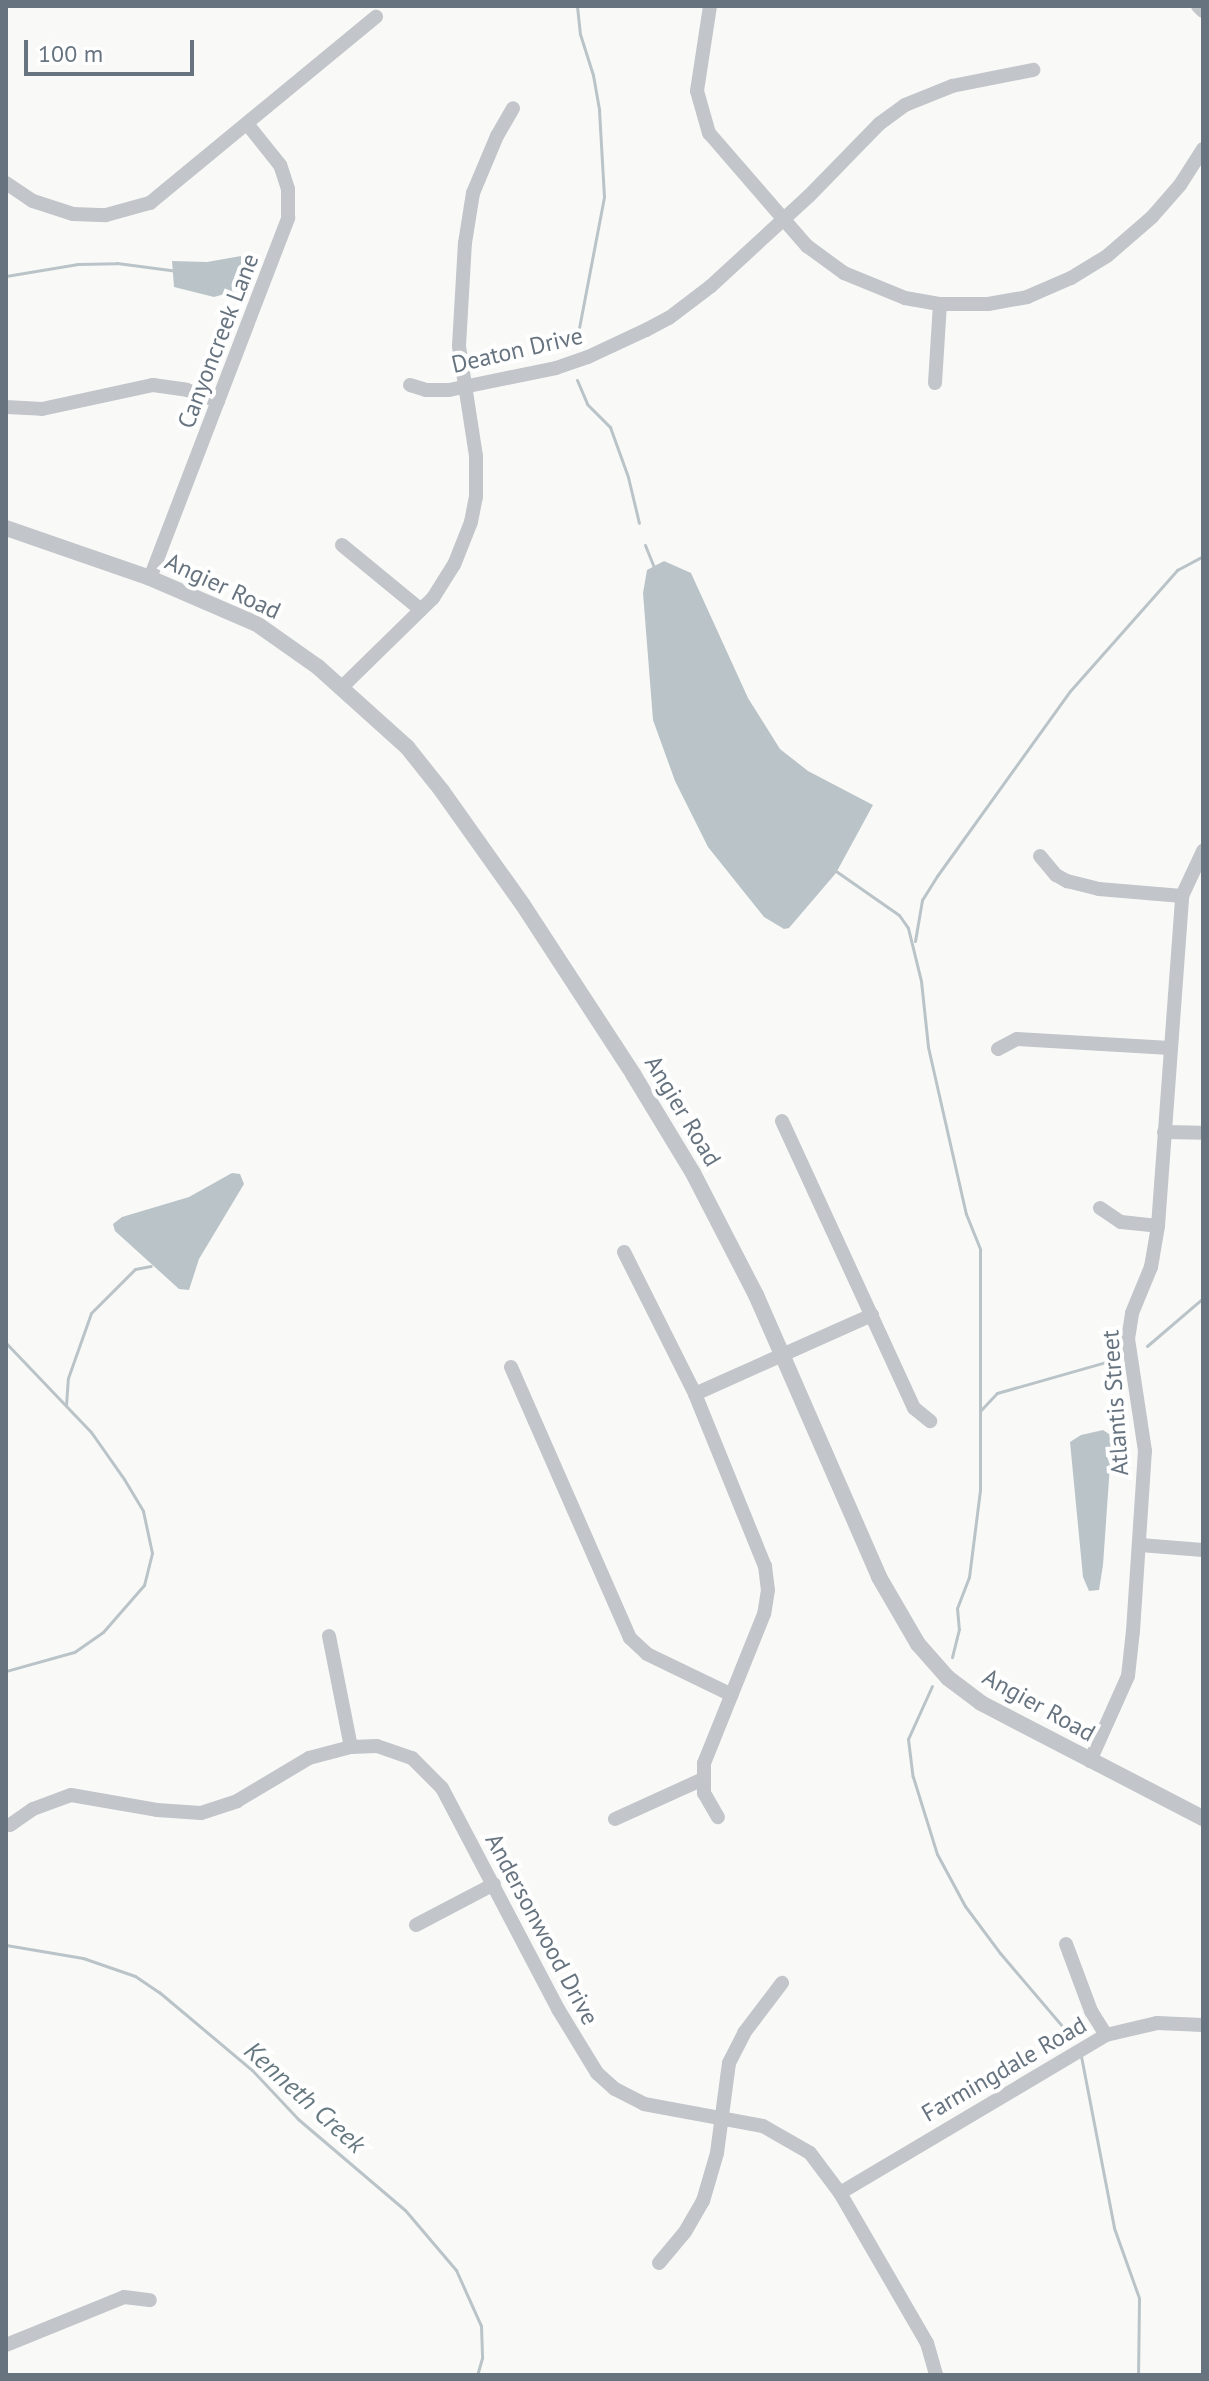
<!DOCTYPE html>
<html>
<head>
<meta charset="utf-8">
<style>
  body { margin:0 }
  #map { position:relative; width:1209px; height:2381px; overflow:hidden; background:#f9faf8; font-family:"PT Sans",sans-serif }
  div>[style] { position:absolute }
  .water>* { inset:0; background:#bac4c8 }
  .stream>* { height:3px; margin:-1.5px; padding:0 1.5px; transform-origin:1.5px; border-radius:1.5px; background:#bac4c8 }
  .minor>* { height:14px; margin:-7px; padding:0 7px; transform-origin:7px; border-radius:7px; background:#c2c5c9 }
  .tertiary>* { height:16px; margin:-8px; padding:0 8px; transform-origin:8px; border-radius:8px; background:#c2c5c9 }
  span { translate:-50% -50%; white-space:nowrap; text-align:center; line-height:1.15; -webkit-text-stroke:8px #fff; paint-order:stroke }
  .street-label { font-size:24px; color:#677480 }
  .water-label { font-size:26px; color:#677980; font-style:italic }
  .frame { position:absolute; inset:0; border:8px solid #677480; pointer-events:none }
  .scale { position:absolute; left:24px; top:40px; width:170px; height:36px; box-sizing:border-box; border:4px solid #677480; border-top:0; padding-left:10px; font-size:24px; line-height:28px; white-space:nowrap; color:#677480; -webkit-text-stroke:6px #fff; paint-order:stroke }
</style>
</head>
<body>
<div id="map">
  <div class="water">
    <i style="clip-path:polygon(241px 256px,242px 289px,214px 297px,174px 287px,172px 261px,207px 262px)"></i>
    <i style="clip-path:polygon(664px 561px,691px 573px,748px 698px,780px 749px,808px 771px,873px 805px,836px 873px,789px 928px,784px 929px,764px 917px,708px 847px,675px 781px,653px 720px,643px 593px,647px 570px)"></i>
    <i style="clip-path:polygon(232px 1173px,240px 1174px,244px 1184px,199px 1259px,189px 1290px,179px 1289px,115px 1231px,113px 1224px,122px 1217px,189px 1197px)"></i>
    <i style="clip-path:polygon(1103px 1430px,1112px 1436px,1103px 1565px,1099px 1590px,1089px 1591px,1083px 1577px,1070px 1442px,1081px 1435px)"></i>
  </div>
  <div class="stream">
    <i style="left:577px;top:6px;width:28px;rotate:84deg"></i>
    <i style="left:580px;top:34px;width:43px;rotate:72.4deg"></i>
    <i style="left:593px;top:75px;width:36px;rotate:80deg"></i>
    <i style="left:599px;top:110px;width:87px;rotate:86.7deg"></i>
    <i style="left:604px;top:197px;width:138px;rotate:100.8deg"></i>
    <i style="left:6px;top:276px;width:73px;rotate:-9.5deg"></i>
    <i style="left:78px;top:264px;width:39px;rotate:-1deg"></i>
    <i style="left:117px;top:263px;width:61px;rotate:7.6deg"></i>
    <i style="left:577px;top:380px;width:26px;rotate:67deg"></i>
    <i style="left:587px;top:404px;width:33px;rotate:45deg"></i>
    <i style="left:610px;top:427px;width:53px;rotate:70.2deg"></i>
    <i style="left:628px;top:477px;width:47px;rotate:76.6deg"></i>
    <i style="left:645px;top:545px;width:24px;rotate:68deg"></i>
    <i style="left:833px;top:869px;width:80px;rotate:34.9deg"></i>
    <i style="left:899px;top:915px;width:16px;rotate:55deg"></i>
    <i style="left:908px;top:928px;width:55px;rotate:76.2deg"></i>
    <i style="left:921px;top:981px;width:66px;rotate:83.9deg"></i>
    <i style="left:928px;top:1047px;width:171px;rotate:77.2deg"></i>
    <i style="left:966px;top:1214px;width:38px;rotate:68deg"></i>
    <i style="left:980px;top:1249px;width:241px;rotate:90deg"></i>
    <i style="left:980px;top:1490px;width:88px;rotate:97.2deg"></i>
    <i style="left:969px;top:1577px;width:33px;rotate:111deg"></i>
    <i style="left:957px;top:1608px;width:21px;rotate:85deg"></i>
    <i style="left:959px;top:1629px;width:29px;rotate:104deg"></i>
    <i style="left:915px;top:941px;width:42px;rotate:-80.3deg"></i>
    <i style="left:922px;top:900px;width:28px;rotate:-58deg"></i>
    <i style="left:937px;top:876px;width:228px;rotate:-54.3deg"></i>
    <i style="left:1070px;top:691px;width:162px;rotate:-48.5deg"></i>
    <i style="left:1177px;top:570px;width:30px;rotate:-28deg"></i>
    <i style="left:6px;top:1343px;width:123px;rotate:46.3deg"></i>
    <i style="left:91px;top:1432px;width:57px;rotate:54.9deg"></i>
    <i style="left:124px;top:1479px;width:37px;rotate:59deg"></i>
    <i style="left:143px;top:1511px;width:43px;rotate:77.9deg"></i>
    <i style="left:152px;top:1553px;width:33px;rotate:104deg"></i>
    <i style="left:144px;top:1585px;width:62px;rotate:131.1deg"></i>
    <i style="left:103px;top:1632px;width:35px;rotate:145deg"></i>
    <i style="left:74px;top:1652px;width:71px;rotate:164.4deg"></i>
    <i style="left:1147px;top:1346px;width:74px;rotate:-40.6deg"></i>
    <i style="left:66px;top:1405px;width:27px;rotate:-86deg"></i>
    <i style="left:68px;top:1378px;width:69px;rotate:-70.5deg"></i>
    <i style="left:91px;top:1313px;width:62px;rotate:-45deg"></i>
    <i style="left:135px;top:1269px;width:16px;rotate:-11deg"></i>
    <i style="left:981px;top:1410px;width:23px;rotate:-47deg"></i>
    <i style="left:997px;top:1393px;width:121px;rotate:-15.9deg"></i>
    <i style="left:932px;top:1686px;width:58px;rotate:114.4deg"></i>
    <i style="left:908px;top:1739px;width:38px;rotate:83deg"></i>
    <i style="left:913px;top:1777px;width:81px;rotate:72.7deg"></i>
    <i style="left:937px;top:1854px;width:59px;rotate:61.7deg"></i>
    <i style="left:965px;top:1906px;width:59px;rotate:53.3deg"></i>
    <i style="left:1000px;top:1953px;width:114px;rotate:49.6deg"></i>
    <i style="left:6px;top:1945px;width:78px;rotate:9.6deg"></i>
    <i style="left:83px;top:1958px;width:55px;rotate:19.1deg"></i>
    <i style="left:135px;top:1976px;width:29px;rotate:34deg"></i>
    <i style="left:159px;top:1992px;width:121px;rotate:40deg"></i>
    <i style="left:252px;top:2070px;width:67px;rotate:46.8deg"></i>
    <i style="left:298px;top:2119px;width:140px;rotate:40.4deg"></i>
    <i style="left:405px;top:2210px;width:79px;rotate:49.6deg"></i>
    <i style="left:456px;top:2270px;width:61px;rotate:65.9deg"></i>
    <i style="left:481px;top:2326px;width:32px;rotate:88deg"></i>
    <i style="left:482px;top:2358px;width:18px;rotate:106deg"></i>
    <i style="left:1081px;top:2056px;width:175px;rotate:79.1deg"></i>
    <i style="left:1114px;top:2228px;width:74px;rotate:70.3deg"></i>
    <i style="left:1139px;top:2298px;width:77px;rotate:90.7deg"></i>
  </div>
  <div class="minor">
    <i style="left:710px;top:6px;width:86px;rotate:98.7deg"></i>
    <i style="left:697px;top:91px;width:44px;rotate:74.1deg"></i>
    <i style="left:709px;top:133px;width:150px;rotate:49.1deg"></i>
    <i style="left:807px;top:246px;width:46px;rotate:36.1deg"></i>
    <i style="left:844px;top:273px;width:66px;rotate:22.3deg"></i>
    <i style="left:905px;top:298px;width:36px;rotate:10deg"></i>
    <i style="left:940px;top:304px;width:48px"></i>
    <i style="left:988px;top:304px;width:40px;rotate:-10deg"></i>
    <i style="left:1027px;top:297px;width:48px;rotate:-23.4deg"></i>
    <i style="left:1071px;top:278px;width:42px;rotate:-31.4deg"></i>
    <i style="left:1107px;top:256px;width:60px;rotate:-40.9deg"></i>
    <i style="left:1152px;top:217px;width:43px;rotate:-48.8deg"></i>
    <i style="left:1180px;top:185px;width:43px;rotate:-57.4deg"></i>
    <i style="left:1198px;top:6px;width:7px;rotate:45deg"></i>
    <i style="left:6px;top:183px;width:32px;rotate:34deg"></i>
    <i style="left:33px;top:201px;width:42px;rotate:18deg"></i>
    <i style="left:73px;top:214px;width:33px;rotate:2deg"></i>
    <i style="left:106px;top:215px;width:46px;rotate:-15.3deg"></i>
    <i style="left:150px;top:203px;width:293px;rotate:-39.5deg"></i>
    <i style="left:935px;top:383px;width:79px;rotate:-86.4deg"></i>
    <i style="left:410px;top:385px;width:17px;rotate:17deg"></i>
    <i style="left:426px;top:390px;width:23px"></i>
    <i style="left:449px;top:390px;width:109px;rotate:-11.6deg"></i>
    <i style="left:556px;top:368px;width:34px;rotate:-19deg"></i>
    <i style="left:588px;top:357px;width:64px;rotate:-25deg"></i>
    <i style="left:646px;top:330px;width:26px;rotate:-28deg"></i>
    <i style="left:669px;top:318px;width:53px;rotate:-37.3deg"></i>
    <i style="left:711px;top:286px;width:133px;rotate:-42.6deg"></i>
    <i style="left:809px;top:196px;width:100px;rotate:-45.8deg"></i>
    <i style="left:879px;top:124px;width:32px;rotate:-36deg"></i>
    <i style="left:905px;top:105px;width:51px;rotate:-22deg"></i>
    <i style="left:952px;top:86px;width:83px;rotate:-11.2deg"></i>
    <i style="left:6px;top:407px;width:36px;rotate:3deg"></i>
    <i style="left:42px;top:409px;width:114px;rotate:-12.2deg"></i>
    <i style="left:153px;top:385px;width:34px;rotate:8deg"></i>
    <i style="left:187px;top:390px;width:33px;rotate:20deg"></i>
    <i style="left:342px;top:545px;width:102px;rotate:39.4deg"></i>
    <i style="left:150px;top:578px;width:386px;rotate:-69deg"></i>
    <i style="left:288px;top:218px;width:29px;rotate:-90deg"></i>
    <i style="left:288px;top:189px;width:25px;rotate:-108deg"></i>
    <i style="left:280px;top:165px;width:51px;rotate:-128.7deg"></i>
    <i style="left:342px;top:687px;width:127px;rotate:-44.4deg"></i>
    <i style="left:433px;top:598px;width:39px;rotate:-58deg"></i>
    <i style="left:454px;top:565px;width:46px;rotate:-68.4deg"></i>
    <i style="left:471px;top:522px;width:25px;rotate:-79deg"></i>
    <i style="left:476px;top:497px;width:41px;rotate:-90deg"></i>
    <i style="left:476px;top:456px;width:111px;rotate:-98.8deg"></i>
    <i style="left:459px;top:346px;width:103px;rotate:-86.7deg"></i>
    <i style="left:465px;top:243px;width:51px;rotate:-80.9deg"></i>
    <i style="left:473px;top:193px;width:62px;rotate:-67.2deg"></i>
    <i style="left:497px;top:136px;width:32px;rotate:-60deg"></i>
    <i style="left:1040px;top:856px;width:25px;rotate:50deg"></i>
    <i style="left:1056px;top:875px;width:13px;rotate:29deg"></i>
    <i style="left:1067px;top:881px;width:33px;rotate:14deg"></i>
    <i style="left:1099px;top:889px;width:83px;rotate:4.8deg"></i>
    <i style="left:998px;top:1049px;width:21px;rotate:-28deg"></i>
    <i style="left:1017px;top:1039px;width:153px;rotate:3.4deg"></i>
    <i style="left:782px;top:1121px;width:316px;rotate:65.3deg"></i>
    <i style="left:914px;top:1408px;width:21px;rotate:39deg"></i>
    <i style="left:1164px;top:1132px;width:39px;rotate:1deg"></i>
    <i style="left:1100px;top:1208px;width:25px;rotate:34deg"></i>
    <i style="left:1121px;top:1222px;width:37px;rotate:6deg"></i>
    <i style="left:624px;top:1252px;width:159px;rotate:63.4deg"></i>
    <i style="left:695px;top:1394px;width:186px;rotate:67.9deg"></i>
    <i style="left:765px;top:1566px;width:24px;rotate:83deg"></i>
    <i style="left:768px;top:1590px;width:24px;rotate:99deg"></i>
    <i style="left:764px;top:1614px;width:161px;rotate:111.9deg"></i>
    <i style="left:704px;top:1763px;width:30px;rotate:90deg"></i>
    <i style="left:704px;top:1793px;width:28px;rotate:60deg"></i>
    <i style="left:511px;top:1367px;width:296px;rotate:66.3deg"></i>
    <i style="left:630px;top:1638px;width:23px;rotate:43deg"></i>
    <i style="left:647px;top:1654px;width:94px;rotate:25.8deg"></i>
    <i style="left:695px;top:1394px;width:194px;rotate:-24.1deg"></i>
    <i style="left:1140px;top:1545px;width:63px;rotate:4.5deg"></i>
    <i style="left:329px;top:1636px;width:113px;rotate:78.8deg"></i>
    <i style="left:1090px;top:1761px;width:93px;rotate:-65.9deg"></i>
    <i style="left:1128px;top:1676px;width:45px;rotate:-83.7deg"></i>
    <i style="left:1133px;top:1631px;width:180px;rotate:-86.2deg"></i>
    <i style="left:1145px;top:1451px;width:113px;rotate:-98.6deg"></i>
    <i style="left:1128px;top:1339px;width:26px;rotate:-81deg"></i>
    <i style="left:1132px;top:1313px;width:50px;rotate:-67.6deg"></i>
    <i style="left:1151px;top:1267px;width:42px;rotate:-80.3deg"></i>
    <i style="left:1158px;top:1226px;width:331px;rotate:-85.8deg"></i>
    <i style="left:1182px;top:896px;width:50px;rotate:-65deg"></i>
    <i style="left:615px;top:1819px;width:97px;rotate:-24.4deg"></i>
    <i style="left:10px;top:1825px;width:28px;rotate:-35deg"></i>
    <i style="left:33px;top:1809px;width:40px;rotate:-20.2deg"></i>
    <i style="left:71px;top:1795px;width:87px;rotate:9.9deg"></i>
    <i style="left:157px;top:1810px;width:44px;rotate:3.9deg"></i>
    <i style="left:201px;top:1813px;width:38px;rotate:-18deg"></i>
    <i style="left:237px;top:1801px;width:84px;rotate:-30.8deg"></i>
    <i style="left:309px;top:1758px;width:43px;rotate:-14.7deg"></i>
    <i style="left:351px;top:1747px;width:26px;rotate:-2deg"></i>
    <i style="left:377px;top:1746px;width:37px;rotate:19deg"></i>
    <i style="left:412px;top:1758px;width:42px;rotate:45deg"></i>
    <i style="left:442px;top:1788px;width:250px;rotate:62.3deg"></i>
    <i style="left:558px;top:2009px;width:75px;rotate:58.6deg"></i>
    <i style="left:597px;top:2073px;width:24px;rotate:42deg"></i>
    <i style="left:615px;top:2089px;width:33px;rotate:27deg"></i>
    <i style="left:644px;top:2104px;width:121px;rotate:10.5deg"></i>
    <i style="left:763px;top:2126px;width:54px;rotate:29.9deg"></i>
    <i style="left:810px;top:2153px;width:50px;rotate:53.1deg"></i>
    <i style="left:840px;top:2193px;width:173px;rotate:59.9deg"></i>
    <i style="left:927px;top:2343px;width:33px;rotate:74deg"></i>
    <i style="left:416px;top:1925px;width:88px;rotate:-27.7deg"></i>
    <i style="left:1066px;top:1944px;width:72px;rotate:69.5deg"></i>
    <i style="left:1091px;top:2011px;width:28px;rotate:58deg"></i>
    <i style="left:840px;top:2193px;width:309px;rotate:-30.7deg"></i>
    <i style="left:1106px;top:2035px;width:52px;rotate:-13.2deg"></i>
    <i style="left:1157px;top:2023px;width:46px;rotate:2.5deg"></i>
    <i style="left:659px;top:2263px;width:40px;rotate:-50deg"></i>
    <i style="left:685px;top:2232px;width:36px;rotate:-60deg"></i>
    <i style="left:703px;top:2201px;width:50px;rotate:-73.7deg"></i>
    <i style="left:717px;top:2153px;width:91px;rotate:-82.4deg"></i>
    <i style="left:729px;top:2063px;width:34px;rotate:-63deg"></i>
    <i style="left:744px;top:2033px;width:63px;rotate:-52.8deg"></i>
    <i style="left:6px;top:2345px;width:127px;rotate:-22.1deg"></i>
    <i style="left:124px;top:2297px;width:26px;rotate:7deg"></i>
  </div>
  <div class="tertiary">
    <i style="left:6px;top:528px;width:152px;rotate:19.1deg"></i>
    <i style="left:150px;top:578px;width:116px;rotate:23.3deg"></i>
    <i style="left:257px;top:624px;width:75px;rotate:35.2deg"></i>
    <i style="left:318px;top:667px;width:120px;rotate:42deg"></i>
    <i style="left:407px;top:747px;width:56px;rotate:51.5deg"></i>
    <i style="left:442px;top:791px;width:140px;rotate:54.6deg"></i>
    <i style="left:523px;top:905px;width:202px;rotate:56.9deg"></i>
    <i style="left:633px;top:1074px;width:116px;rotate:58.8deg"></i>
    <i style="left:693px;top:1173px;width:137px;rotate:62.7deg"></i>
    <i style="left:756px;top:1295px;width:308px;rotate:66.4deg"></i>
    <i style="left:879px;top:1577px;width:78px;rotate:59.8deg"></i>
    <i style="left:918px;top:1644px;width:45px;rotate:48.6deg"></i>
    <i style="left:948px;top:1678px;width:41px;rotate:37.1deg"></i>
    <i style="left:981px;top:1703px;width:250px;rotate:27.4deg"></i>
  </div>
  <div class="street-label">
    <span style="left:218px;top:341px;rotate:-69deg">Canyoncreek Lane</span>
    <span style="left:517px;top:350px;rotate:-13deg">Deaton Drive</span>
    <span style="left:223px;top:586px;rotate:25deg">Angier Road</span>
    <span style="left:683px;top:1111px;rotate:59deg">Angier Road</span>
    <span style="left:1115px;top:1403px;rotate:-94deg">Atlantis Street</span>
    <span style="left:1039px;top:1705px;rotate:29deg">Angier Road</span>
    <span style="left:542px;top:1929px;rotate:62deg">Andersonwood Drive</span>
    <span style="left:1004px;top:2069px;rotate:-30deg">Farmingdale Road</span>
  </div>
  <div class="water-label">
    <span style="left:305px;top:2097px;rotate:42deg">Kenneth Creek</span>
  </div>
  <div class="frame"></div>
  <div class="scale">100 m</div>
</div>
</body>
</html>
